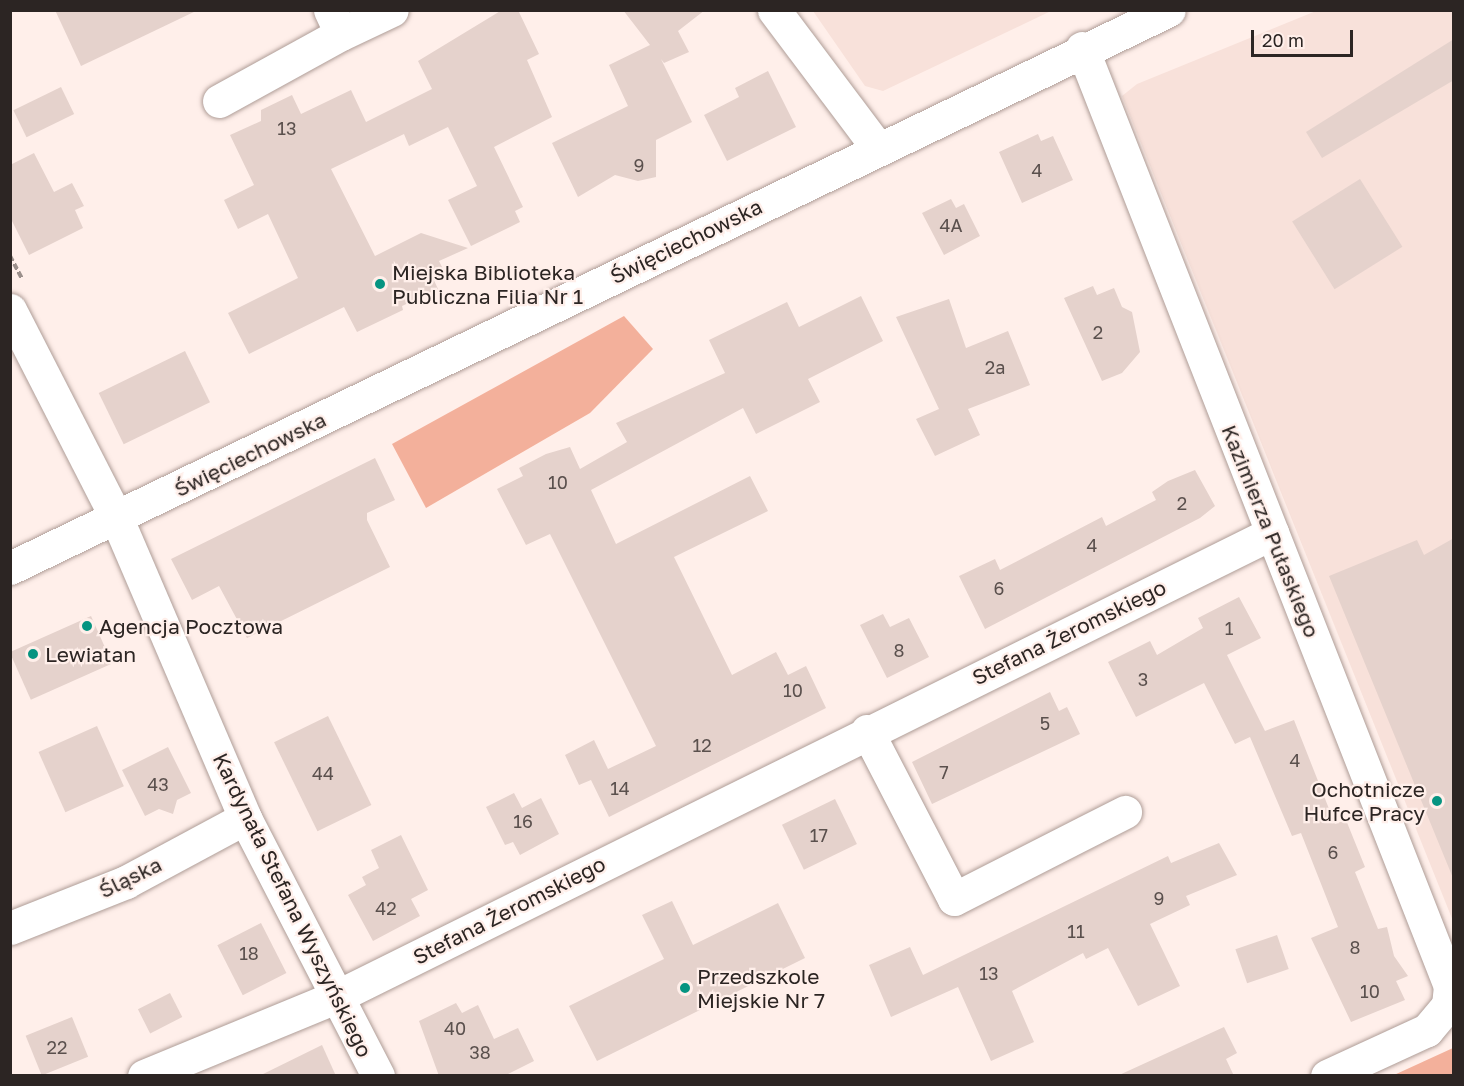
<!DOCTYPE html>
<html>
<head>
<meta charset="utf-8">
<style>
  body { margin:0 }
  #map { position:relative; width:1464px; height:1086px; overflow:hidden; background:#ffefea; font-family:"Golos Text",sans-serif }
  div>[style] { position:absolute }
  .built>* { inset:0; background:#f8e1da }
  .green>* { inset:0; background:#f3b09b }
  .building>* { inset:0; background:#e5d2cc; transform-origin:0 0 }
  .path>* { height:4px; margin-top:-2px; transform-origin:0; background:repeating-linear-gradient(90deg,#9b8f8b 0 6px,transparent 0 9px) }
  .roads { filter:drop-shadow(0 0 2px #af9d97) drop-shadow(0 0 2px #af9d97) }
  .minor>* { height:33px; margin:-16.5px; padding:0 16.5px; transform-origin:16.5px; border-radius:16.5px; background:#fff }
  .dots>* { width:16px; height:16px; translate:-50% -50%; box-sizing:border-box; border:3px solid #ffefea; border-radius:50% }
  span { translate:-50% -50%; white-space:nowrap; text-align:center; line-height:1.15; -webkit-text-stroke:4.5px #ffefea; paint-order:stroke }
  .number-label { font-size:18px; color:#5a504d }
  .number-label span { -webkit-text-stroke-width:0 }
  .street-label { font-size:21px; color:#2c2523 }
  .poi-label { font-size:21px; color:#2c2523 }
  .left { translate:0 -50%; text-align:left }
  .right { translate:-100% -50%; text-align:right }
  .frame { position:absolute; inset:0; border:12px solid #2c2523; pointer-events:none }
  .scale { position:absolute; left:1251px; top:30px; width:102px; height:27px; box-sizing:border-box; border:3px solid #2c2523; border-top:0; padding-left:8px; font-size:18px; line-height:21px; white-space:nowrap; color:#2c2523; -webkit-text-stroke:4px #ffefea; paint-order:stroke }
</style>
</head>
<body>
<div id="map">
  <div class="built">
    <i style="clip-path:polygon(813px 11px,1051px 11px,883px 91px,865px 86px)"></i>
    <i style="clip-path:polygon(1316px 11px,1453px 11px,1453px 921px,1122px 96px,1137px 84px)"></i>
  </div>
  <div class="green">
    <i style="clip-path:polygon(624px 316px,653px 349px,590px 413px,426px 508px,392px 444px)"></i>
    <i style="clip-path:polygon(1453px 1048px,1453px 1075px,1394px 1075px)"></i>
  </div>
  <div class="building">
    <i style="clip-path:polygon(55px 10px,198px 10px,81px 66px)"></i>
    <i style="clip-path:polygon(502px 10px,518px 10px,539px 54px,527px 60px,552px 117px,494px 147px,523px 207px,515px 211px,520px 222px,471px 246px,448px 200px,477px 186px,448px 127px,409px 146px,404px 134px,331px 169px,375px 256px,421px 233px,468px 248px,439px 261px,444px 271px,432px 276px,438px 289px,402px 306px,403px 310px,357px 332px,344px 307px,249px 354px,228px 313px,298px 278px,268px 214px,238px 229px,224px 200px,254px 185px,230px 135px,261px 121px,261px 110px,292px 95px,301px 114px,351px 90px,366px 122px,432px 89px,418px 61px)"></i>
    <i style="clip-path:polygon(623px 10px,705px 10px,678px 31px,689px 52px,664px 63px,661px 59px,692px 122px,656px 140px,656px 177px,638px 181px,615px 175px,578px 197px,552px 143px,628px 106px,609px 65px,650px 45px)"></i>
    <i style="clip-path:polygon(1454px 39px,1454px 80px,1322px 158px,1306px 132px)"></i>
    <i style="clip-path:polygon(768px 71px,796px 127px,727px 161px,704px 115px,739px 97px,735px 88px)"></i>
    <i style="left:61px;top:87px;width:30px;height:53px;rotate:64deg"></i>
    <i style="clip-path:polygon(1038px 134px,1041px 141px,1053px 136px,1073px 180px,1022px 203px,999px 152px)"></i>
    <i style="clip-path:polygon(34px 153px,54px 192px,72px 183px,84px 206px,75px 210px,83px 228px,29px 255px,10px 217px,10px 165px)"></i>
    <i style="left:1360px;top:179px;width:80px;height:80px;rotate:58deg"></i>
    <i style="clip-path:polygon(951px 199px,956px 208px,964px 204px,980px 236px,944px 255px,922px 213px)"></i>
    <i style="clip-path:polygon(1093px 286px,1097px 295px,1114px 288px,1122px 307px,1132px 312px,1140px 352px,1122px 373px,1102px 381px,1064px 298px)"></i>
    <i style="clip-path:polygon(861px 296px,883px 341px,808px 379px,820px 402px,756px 434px,743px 408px,591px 490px,616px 544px,750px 476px,768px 511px,674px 557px,732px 675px,776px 652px,788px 675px,806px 666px,826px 708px,609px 817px,591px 780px,579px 785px,565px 755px,594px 740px,608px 769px,656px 746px,550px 534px,526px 545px,497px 489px,523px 476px,519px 468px,546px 454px,570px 447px,580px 469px,627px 442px,616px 423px,725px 373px,709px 340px,787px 302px,799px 327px)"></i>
    <i style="clip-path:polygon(949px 299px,966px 348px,1008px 331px,1030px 385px,968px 409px,980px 435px,935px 456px,916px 419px,939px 409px,896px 317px)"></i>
    <i style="left:185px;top:351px;width:57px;height:96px;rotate:64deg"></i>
    <i style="clip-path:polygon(375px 458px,395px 500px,367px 513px,367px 520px,390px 567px,247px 638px,219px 586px,192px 600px,171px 559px)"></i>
    <i style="clip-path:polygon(1195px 470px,1215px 506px,1200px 518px,985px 629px,959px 576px,995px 559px,1000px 570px,1102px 517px,1106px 526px,1156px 500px,1152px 492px,1168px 481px)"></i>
    <i style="clip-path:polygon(1454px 538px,1454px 878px,1453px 878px,1329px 576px,1417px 540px,1424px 555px)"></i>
    <i style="clip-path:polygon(1239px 597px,1261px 638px,1227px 655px,1265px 731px,1294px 720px,1335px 824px,1346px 820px,1365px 867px,1355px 872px,1378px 929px,1387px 927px,1394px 956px,1408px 976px,1396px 981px,1405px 1000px,1351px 1022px,1311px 938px,1338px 927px,1301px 833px,1292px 836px,1250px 737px,1235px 744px,1204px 683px,1136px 717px,1108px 662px,1150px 641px,1157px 655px,1203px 628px,1198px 618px)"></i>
    <i style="clip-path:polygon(883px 614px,890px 627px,909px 618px,929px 657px,887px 678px,860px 625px)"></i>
    <i style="left:91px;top:616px;width:52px;height:89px;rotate:66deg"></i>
    <i style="clip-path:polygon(1050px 692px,1059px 711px,1067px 707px,1080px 734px,932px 804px,912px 762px)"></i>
    <i style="left:328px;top:716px;width:99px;height:60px;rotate:64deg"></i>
    <i style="left:97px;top:726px;width:66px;height:64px;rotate:66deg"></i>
    <i style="clip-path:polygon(168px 747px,191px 793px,177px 800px,173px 814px,159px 809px,145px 816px,122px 770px)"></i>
    <i style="clip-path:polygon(514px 793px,522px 808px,541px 798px,559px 834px,520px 855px,513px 842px,505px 845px,486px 807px)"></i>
    <i style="left:835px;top:799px;width:50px;height:59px;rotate:64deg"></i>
    <i style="clip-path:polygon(401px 835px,428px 890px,411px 899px,420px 916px,373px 941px,348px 895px,366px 885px,362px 877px,379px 868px,371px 850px)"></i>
    <i style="clip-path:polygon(1219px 843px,1237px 875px,1186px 896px,1190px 905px,1150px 924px,1180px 986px,1138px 1006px,1108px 948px,1086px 959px,1083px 953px,1012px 991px,1034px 1042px,991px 1061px,958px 987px,891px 1017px,869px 965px,910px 947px,923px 975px,1168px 856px,1171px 863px)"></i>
    <i style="clip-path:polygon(672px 901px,693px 945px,778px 903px,805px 958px,597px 1061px,569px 1006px,664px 959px,642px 915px)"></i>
    <i style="left:261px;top:923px;width:56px;height:49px;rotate:63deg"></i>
    <i style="left:1277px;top:935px;width:36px;height:44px;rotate:71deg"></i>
    <i style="left:170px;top:993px;width:27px;height:36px;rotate:63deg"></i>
    <i style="clip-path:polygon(456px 1003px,462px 1013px,478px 1005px,494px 1039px,518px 1028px,534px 1061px,504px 1076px,439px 1076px,419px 1021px)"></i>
    <i style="left:72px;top:1017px;width:43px;height:50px;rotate:68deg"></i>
    <i style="clip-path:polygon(1224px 1027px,1237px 1053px,1226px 1059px,1234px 1076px,1117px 1076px)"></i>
    <i style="clip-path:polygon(322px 1045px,336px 1076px,259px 1076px)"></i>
  </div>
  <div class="path">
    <i style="left:10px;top:256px;width:26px;rotate:62deg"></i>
  </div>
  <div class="roads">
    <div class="minor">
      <i style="left:330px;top:10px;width:26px;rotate:65deg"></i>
      <i style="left:341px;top:34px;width:56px;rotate:-25.2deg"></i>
      <i style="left:774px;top:10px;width:171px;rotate:53.1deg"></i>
      <i style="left:1082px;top:48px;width:1008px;rotate:68.58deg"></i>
      <i style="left:1450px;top:986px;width:19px;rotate:96deg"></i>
      <i style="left:1448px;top:1005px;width:33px;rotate:130deg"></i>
      <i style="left:1427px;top:1030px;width:110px;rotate:155.3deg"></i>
      <i style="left:219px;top:101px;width:139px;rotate:-28.8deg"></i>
      <i style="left:10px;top:310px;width:235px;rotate:62.9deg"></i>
      <i style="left:117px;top:519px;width:325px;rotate:66.8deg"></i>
      <i style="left:245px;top:818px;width:290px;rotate:62.7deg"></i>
      <i style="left:10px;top:568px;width:1286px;rotate:-25.71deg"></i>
      <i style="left:867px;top:731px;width:189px;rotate:62.6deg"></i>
      <i style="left:954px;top:899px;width:192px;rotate:-27deg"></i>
      <i style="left:10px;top:928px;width:125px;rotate:-21.6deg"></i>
      <i style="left:126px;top:882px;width:135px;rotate:-28.3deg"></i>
      <i style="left:144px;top:1076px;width:208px;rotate:-22.4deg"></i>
      <i style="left:336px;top:997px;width:1045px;rotate:-26.37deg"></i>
    </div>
  </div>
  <div class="dots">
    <i style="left:380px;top:284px;background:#069481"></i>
    <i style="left:87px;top:626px;background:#069481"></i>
    <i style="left:33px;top:654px;background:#069481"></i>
    <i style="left:1437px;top:801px;background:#069481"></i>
    <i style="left:685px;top:988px;background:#069481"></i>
  </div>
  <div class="number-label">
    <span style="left:287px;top:128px">13</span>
    <span style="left:639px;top:165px">9</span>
    <span style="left:1037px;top:170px">4</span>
    <span style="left:951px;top:225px">4A</span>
    <span style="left:1098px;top:332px">2</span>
    <span style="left:995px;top:367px">2a</span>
    <span style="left:558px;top:482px">10</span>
    <span style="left:1182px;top:503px">2</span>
    <span style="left:1092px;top:545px">4</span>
    <span style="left:999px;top:588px">6</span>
    <span style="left:1229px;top:628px">1</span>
    <span style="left:899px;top:650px">8</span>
    <span style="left:1143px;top:679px">3</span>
    <span style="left:793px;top:690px">10</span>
    <span style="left:1045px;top:723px">5</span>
    <span style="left:702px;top:745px">12</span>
    <span style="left:1295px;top:760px">4</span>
    <span style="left:944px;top:772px">7</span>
    <span style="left:323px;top:773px">44</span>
    <span style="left:158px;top:784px">43</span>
    <span style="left:620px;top:788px">14</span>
    <span style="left:523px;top:821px">16</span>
    <span style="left:819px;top:835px">17</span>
    <span style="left:1333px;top:852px">6</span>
    <span style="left:1159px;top:898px">9</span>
    <span style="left:386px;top:908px">42</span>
    <span style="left:1076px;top:931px">11</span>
    <span style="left:1355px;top:947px">8</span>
    <span style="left:249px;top:953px">18</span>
    <span style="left:989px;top:973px">13</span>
    <span style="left:1370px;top:991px">10</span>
    <span style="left:455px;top:1028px">40</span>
    <span style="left:57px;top:1047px">22</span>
    <span style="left:480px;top:1052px">38</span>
  </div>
  <div class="street-label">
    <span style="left:686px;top:241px;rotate:-26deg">Święciechowska</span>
    <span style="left:250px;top:454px;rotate:-26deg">Święciechowska</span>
    <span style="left:1271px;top:531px;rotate:68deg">Kazimierza Pułaskiego</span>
    <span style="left:1069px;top:632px;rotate:-26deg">Stefana Żeromskiego</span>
    <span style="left:130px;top:877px;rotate:-26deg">Śląska</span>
    <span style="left:293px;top:905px;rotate:64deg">Kardynała Stefana Wyszyńskiego</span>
    <span style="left:509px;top:910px;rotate:-27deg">Stefana Żeromskiego</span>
  </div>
  <div class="poi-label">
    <span class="left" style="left:392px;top:284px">Miejska Biblioteka<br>Publiczna Filia Nr 1</span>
    <span class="left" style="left:99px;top:626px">Agencja Pocztowa</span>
    <span class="left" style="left:45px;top:654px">Lewiatan</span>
    <span class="right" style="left:1425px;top:801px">Ochotnicze<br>Hufce Pracy</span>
    <span class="left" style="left:697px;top:988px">Przedszkole<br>Miejskie Nr 7</span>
  </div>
  <div class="frame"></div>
  <div class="scale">20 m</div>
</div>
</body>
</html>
